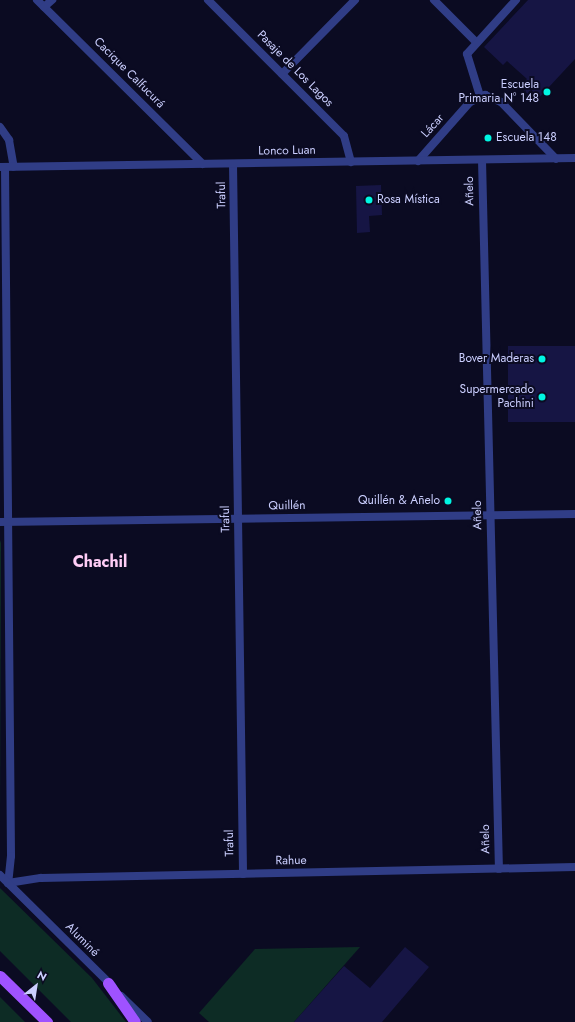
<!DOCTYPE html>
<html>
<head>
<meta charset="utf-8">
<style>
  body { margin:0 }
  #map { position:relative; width:575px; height:1022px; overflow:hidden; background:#0b0b22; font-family:Jost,sans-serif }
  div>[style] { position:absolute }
  .green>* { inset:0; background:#0d2c25 }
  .building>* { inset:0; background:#161544; transform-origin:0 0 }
  .pedestrian>* { height:8px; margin:-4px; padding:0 4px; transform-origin:4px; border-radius:4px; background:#303d86 }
  .minor>* { height:8px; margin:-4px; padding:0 4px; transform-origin:4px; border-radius:4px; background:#303d86 }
  .tertiary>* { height:8px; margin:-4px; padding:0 4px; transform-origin:4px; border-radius:4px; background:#303d86 }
  .primary>* { height:11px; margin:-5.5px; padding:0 5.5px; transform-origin:5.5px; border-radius:5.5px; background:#9f52ff }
  .dots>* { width:11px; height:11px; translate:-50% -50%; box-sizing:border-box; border:2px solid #0b0b22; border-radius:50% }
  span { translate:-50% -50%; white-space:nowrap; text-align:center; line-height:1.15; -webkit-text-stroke:4px #0b0b22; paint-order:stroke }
  .street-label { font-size:12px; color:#cbcfff }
  .poi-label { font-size:12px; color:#cbcfff }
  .right { translate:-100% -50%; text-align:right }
  .left { translate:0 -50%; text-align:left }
  .district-label { font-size:16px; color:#ffcdf6; font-weight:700 }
  .north { position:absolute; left:16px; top:966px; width:40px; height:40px; -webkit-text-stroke:3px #0b0b22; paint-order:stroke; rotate:30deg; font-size:11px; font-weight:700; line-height:16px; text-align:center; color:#cbcfff }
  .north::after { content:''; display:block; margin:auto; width:14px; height:18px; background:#cbcfff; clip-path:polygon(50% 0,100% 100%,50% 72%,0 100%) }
</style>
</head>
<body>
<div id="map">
  <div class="green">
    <i style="clip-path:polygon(0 540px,1px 543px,0 830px)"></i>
    <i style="clip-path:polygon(0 888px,92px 978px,126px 1022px,71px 1022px,0 951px)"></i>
    <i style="clip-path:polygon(360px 947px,294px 1022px,209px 1022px,199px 1013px,255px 949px)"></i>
    <i style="clip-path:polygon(0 997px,25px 1022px,0 1022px)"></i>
  </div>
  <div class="building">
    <i style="clip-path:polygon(528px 0,575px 0,575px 59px,536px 101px,520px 87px,527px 79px,507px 61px,503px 65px,484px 47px)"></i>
    <i style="clip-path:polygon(381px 185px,382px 215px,369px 216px,370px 232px,357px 233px,356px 186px)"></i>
    <i style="left:508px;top:346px;width:67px;height:76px"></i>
    <i style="clip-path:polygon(405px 947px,429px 967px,382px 1022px,294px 1022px,344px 966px,370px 988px)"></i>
  </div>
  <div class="pedestrian">
    <i style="left:37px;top:0;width:233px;rotate:44.7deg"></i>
    <i style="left:434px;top:0;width:59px;rotate:45deg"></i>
    <i style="left:44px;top:7px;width:11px;rotate:-41deg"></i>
    <i style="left:282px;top:74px;width:104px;rotate:-45.4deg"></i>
    <i style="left:480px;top:96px;width:44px;rotate:-107.2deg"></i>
    <i style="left:467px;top:54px;width:73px;rotate:-47.8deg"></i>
  </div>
  <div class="minor">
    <i style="left:208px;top:0;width:192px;rotate:45deg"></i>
    <i style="left:344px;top:136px;width:27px;rotate:75deg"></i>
    <i style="left:0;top:127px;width:16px;rotate:55deg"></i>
    <i style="left:9px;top:140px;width:27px;rotate:80deg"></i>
    <i style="left:482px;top:160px;width:709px;rotate:88.63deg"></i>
    <i style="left:418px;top:161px;width:79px;rotate:-48.6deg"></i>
    <i style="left:470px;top:102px;width:17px;rotate:-25deg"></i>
    <i style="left:485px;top:95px;width:17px;rotate:24deg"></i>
    <i style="left:501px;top:102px;width:79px;rotate:46deg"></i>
    <i style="left:233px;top:164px;width:710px;rotate:89.19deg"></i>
    <i style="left:5px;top:167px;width:689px;rotate:89.5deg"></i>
    <i style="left:11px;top:856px;width:27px;rotate:96deg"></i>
    <i style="left:8px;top:883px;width:33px;rotate:-9deg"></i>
    <i style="left:41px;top:878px;width:534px;rotate:-1.18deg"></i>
    <i style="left:0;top:522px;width:575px;rotate:-0.8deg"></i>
  </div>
  <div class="tertiary">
    <i style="left:0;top:167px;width:575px;rotate:-0.9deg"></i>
    <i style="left:0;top:875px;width:158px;rotate:44.7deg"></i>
    <i style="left:121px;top:996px;width:37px;rotate:44deg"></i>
  </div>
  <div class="primary">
    <i style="left:0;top:976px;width:66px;rotate:44.4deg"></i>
    <i style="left:108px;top:983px;width:47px;rotate:55.3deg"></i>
  </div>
  <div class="dots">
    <i style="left:547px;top:92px;background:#00f6e2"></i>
    <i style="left:488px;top:138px;background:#00f6e2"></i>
    <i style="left:369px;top:200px;background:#00f6e2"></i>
    <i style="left:542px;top:359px;background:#00f6e2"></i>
    <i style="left:542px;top:397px;background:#00f6e2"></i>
    <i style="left:448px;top:501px;background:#00f6e2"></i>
  </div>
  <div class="street-label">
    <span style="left:295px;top:69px;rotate:45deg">Pasaje de Los Lagos</span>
    <span style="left:129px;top:73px;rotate:45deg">Cacique Calfucurá</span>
    <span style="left:433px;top:126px;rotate:-48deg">Lácar</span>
    <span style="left:287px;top:151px;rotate:-1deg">Lonco Luan</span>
    <span style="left:470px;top:191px;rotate:-91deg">Añelo</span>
    <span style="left:222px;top:195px;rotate:-91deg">Traful</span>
    <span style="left:287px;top:506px;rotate:-1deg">Quillén</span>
    <span style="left:478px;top:515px;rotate:-91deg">Añelo</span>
    <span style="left:226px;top:519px;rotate:-91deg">Traful</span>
    <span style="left:486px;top:839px;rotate:-91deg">Añelo</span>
    <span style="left:230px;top:843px;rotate:-91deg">Traful</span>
    <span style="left:291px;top:861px;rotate:-1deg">Rahue</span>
    <span style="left:82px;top:940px;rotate:45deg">Aluminé</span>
  </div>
  <div class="poi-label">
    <span class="right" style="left:539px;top:92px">Escuela<br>Primaria N° 148</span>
    <span class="left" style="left:496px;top:138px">Escuela 148</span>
    <span class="left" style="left:377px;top:200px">Rosa Mística</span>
    <span class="right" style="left:534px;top:359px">Bover Maderas</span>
    <span class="right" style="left:534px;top:397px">Supermercado<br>Pachini</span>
    <span class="right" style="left:440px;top:501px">Quillén &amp; Añelo</span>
  </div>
  <div class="district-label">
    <span style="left:100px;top:562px">Chachil</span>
  </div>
  <div class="north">N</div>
</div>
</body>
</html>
